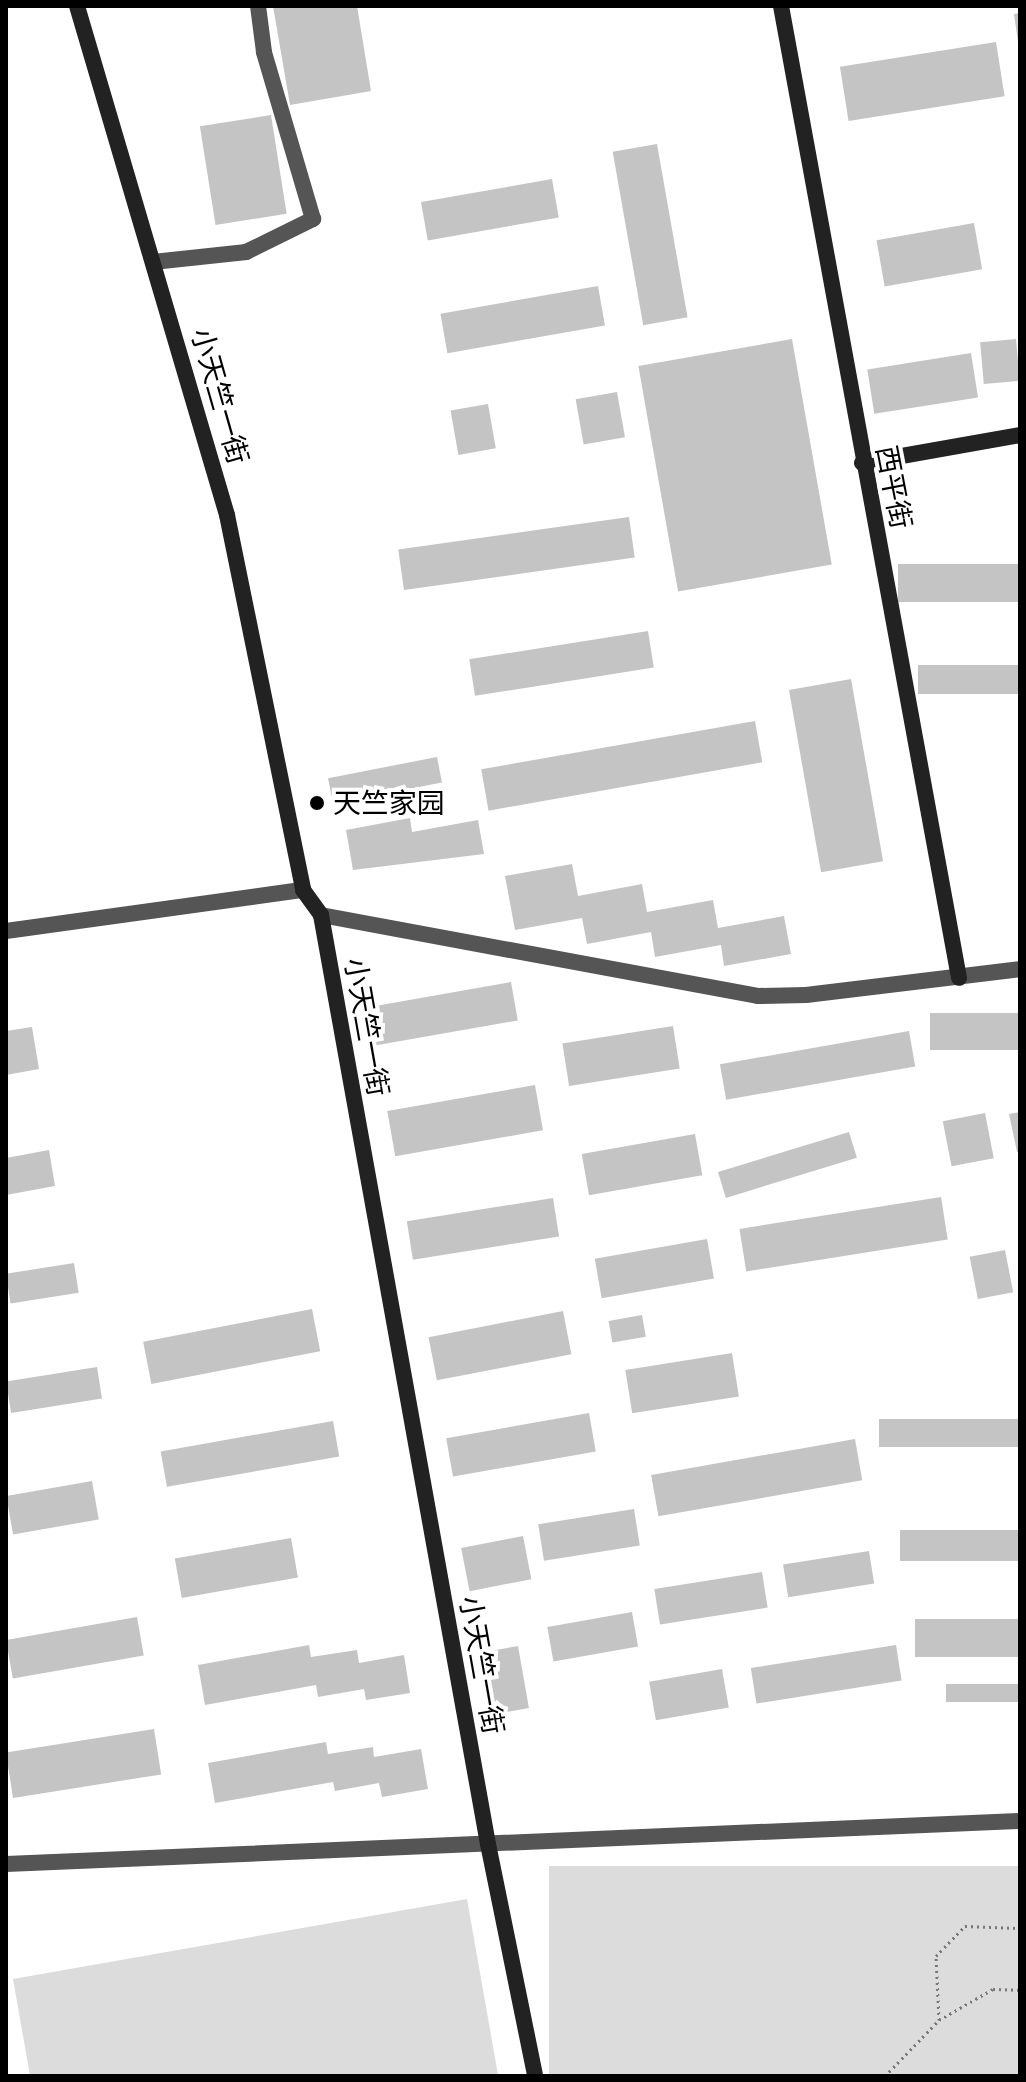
<!DOCTYPE html>
<html>
<head>
<meta charset="utf-8">
<style>
  body { margin:0 }
  #map { position:relative; width:1026px; height:2082px; overflow:hidden; background:#fff; font-family:"Space Grotesk","Noto Sans SC",sans-serif }
  div>[style] { position:absolute }
  .green>* { inset:0; background:#dcdcdc; transform-origin:0 0 }
  .building>* { inset:0; background:#c4c4c4; transform-origin:0 0 }
  .path>* { height:3px; margin-top:-1.5px; transform-origin:0; background:repeating-linear-gradient(90deg,#777 0 2px,transparent 0 6px) }
  .street>* { height:16px; margin:-8px; padding:0 8px; transform-origin:8px; border-radius:8px; background:#555 }
  .secondary>* { height:16px; margin:-8px; padding:0 8px; transform-origin:8px; border-radius:8px; background:#222 }
  .dots>* { width:22px; height:22px; translate:-50% -50%; box-sizing:border-box; border:4px solid #fff; border-radius:50% }
  span { translate:-50% -50%; white-space:nowrap; text-align:center; line-height:1.15; -webkit-text-stroke:8px #fff; paint-order:stroke }
  .street-label { font-size:28px; color:#000 }
  .poi-label { font-size:28px; color:#000 }
  .left { translate:0 -50%; text-align:left }
  .frame { position:absolute; inset:0; border:8px solid #000; pointer-events:none }
</style>
</head>
<body>
<div id="map">
  <div class="green">
    <i style="left:1020px;top:1866px;width:210px;height:471px;rotate:90deg"></i>
    <i style="left:467px;top:1899px;width:180px;height:461px;rotate:80deg"></i>
  </div>
  <div class="building">
    <i style="clip-path:polygon(273px 6px,357px 6px,371px 91px,290px 105px)"></i>
    <i style="clip-path:polygon(1020px 13px,1020px 42px,1018px 42px,1014px 14px)"></i>
    <i style="left:996px;top:42px;width:55px;height:158px;rotate:81deg"></i>
    <i style="left:271px;top:115px;width:100px;height:72px;rotate:81deg"></i>
    <i style="left:657px;top:144px;width:176px;height:45px;rotate:80deg"></i>
    <i style="left:552px;top:179px;width:39px;height:133px;rotate:80deg"></i>
    <i style="left:974px;top:223px;width:47px;height:99px;rotate:80deg"></i>
    <i style="left:598px;top:286px;width:40px;height:160px;rotate:80deg"></i>
    <i style="left:792px;top:339px;width:229px;height:156px;rotate:80deg"></i>
    <i style="left:1016px;top:339px;width:42px;height:36px;rotate:85deg"></i>
    <i style="left:971px;top:353px;width:45px;height:105px;rotate:81deg"></i>
    <i style="left:617px;top:392px;width:46px;height:42px;rotate:80deg"></i>
    <i style="left:488px;top:404px;width:45px;height:38px;rotate:80deg"></i>
    <i style="left:629px;top:517px;width:41px;height:233px;rotate:82deg"></i>
    <i style="left:1020px;top:564px;width:38px;height:122px;rotate:90deg"></i>
    <i style="left:648px;top:631px;width:37px;height:181px;rotate:81deg"></i>
    <i style="left:1020px;top:665px;width:29px;height:102px;rotate:90deg"></i>
    <i style="left:851px;top:679px;width:185px;height:63px;rotate:80deg"></i>
    <i style="left:755px;top:721px;width:42px;height:278px;rotate:80deg"></i>
    <i style="left:437px;top:757px;width:26px;height:111px;rotate:79deg"></i>
    <i style="clip-path:polygon(410px 818px,412px 832px,478px 820px,484px 854px,353px 870px,346px 830px)"></i>
    <i style="clip-path:polygon(572px 864px,578px 896px,642px 884px,647px 912px,713px 900px,718px 928px,784px 916px,791px 954px,724px 966px,721px 945px,655px 957px,651px 932px,587px 944px,582px 918px,515px 930px,505px 876px)"></i>
    <i style="left:511px;top:982px;width:39px;height:145px;rotate:80deg"></i>
    <i style="left:1020px;top:1013px;width:37px;height:90px;rotate:90deg"></i>
    <i style="left:673px;top:1026px;width:43px;height:112px;rotate:81deg"></i>
    <i style="clip-path:polygon(32px 1027px,39px 1069px,6px 1075px,6px 1031px)"></i>
    <i style="left:909px;top:1031px;width:36px;height:192px;rotate:80deg"></i>
    <i style="left:535px;top:1085px;width:46px;height:150px;rotate:80deg"></i>
    <i style="clip-path:polygon(1020px 1112px,1020px 1152px,1017px 1152px,1009px 1114px)"></i>
    <i style="left:985px;top:1113px;width:46px;height:43px;rotate:79deg"></i>
    <i style="left:849px;top:1132px;width:27px;height:137px;rotate:73deg"></i>
    <i style="left:695px;top:1134px;width:42px;height:115px;rotate:80deg"></i>
    <i style="clip-path:polygon(49px 1150px,55px 1186px,6px 1195px,6px 1158px)"></i>
    <i style="left:941px;top:1197px;width:43px;height:204px;rotate:81deg"></i>
    <i style="left:553px;top:1198px;width:39px;height:148px;rotate:81deg"></i>
    <i style="left:707px;top:1239px;width:40px;height:114px;rotate:80deg"></i>
    <i style="left:1005px;top:1250px;width:43px;height:36px;rotate:79deg"></i>
    <i style="left:74px;top:1263px;width:30px;height:69px;rotate:81deg"></i>
    <i style="left:312px;top:1309px;width:43px;height:172px;rotate:79deg"></i>
    <i style="left:563px;top:1311px;width:44px;height:137px;rotate:79deg"></i>
    <i style="left:642px;top:1315px;width:22px;height:34px;rotate:80deg"></i>
    <i style="left:732px;top:1353px;width:44px;height:108px;rotate:81deg"></i>
    <i style="left:97px;top:1367px;width:32px;height:92px;rotate:81deg"></i>
    <i style="left:589px;top:1413px;width:39px;height:145px;rotate:80deg"></i>
    <i style="left:1020px;top:1419px;width:28px;height:141px;rotate:90deg"></i>
    <i style="left:333px;top:1421px;width:36px;height:175px;rotate:80deg"></i>
    <i style="left:855px;top:1439px;width:42px;height:207px;rotate:80deg"></i>
    <i style="left:92px;top:1481px;width:39px;height:87px;rotate:80deg"></i>
    <i style="left:634px;top:1509px;width:37px;height:97px;rotate:81deg"></i>
    <i style="left:1020px;top:1530px;width:31px;height:120px;rotate:90deg"></i>
    <i style="left:523px;top:1536px;width:44px;height:63px;rotate:79deg"></i>
    <i style="left:291px;top:1538px;width:40px;height:118px;rotate:80deg"></i>
    <i style="left:869px;top:1551px;width:33px;height:87px;rotate:81deg"></i>
    <i style="left:762px;top:1572px;width:36px;height:109px;rotate:81deg"></i>
    <i style="left:632px;top:1612px;width:35px;height:86px;rotate:80deg"></i>
    <i style="left:137px;top:1617px;width:39px;height:133px;rotate:80deg"></i>
    <i style="left:1020px;top:1619px;width:38px;height:105px;rotate:90deg"></i>
    <i style="clip-path:polygon(309px 1645px,311px 1657px,357px 1650px,359px 1663px,404px 1655px,410px 1693px,366px 1700px,364px 1689px,318px 1697px,316px 1685px,205px 1705px,198px 1665px)"></i>
    <i style="left:896px;top:1645px;width:36px;height:147px;rotate:81deg"></i>
    <i style="left:518px;top:1646px;width:63px;height:39px;rotate:80deg"></i>
    <i style="left:722px;top:1669px;width:39px;height:74px;rotate:80deg"></i>
    <i style="left:1020px;top:1684px;width:18px;height:74px;rotate:90deg"></i>
    <i style="left:154px;top:1729px;width:46px;height:150px;rotate:81deg"></i>
    <i style="clip-path:polygon(326px 1742px,328px 1754px,373px 1747px,374px 1757px,421px 1749px,428px 1789px,382px 1797px,379px 1783px,335px 1791px,333px 1782px,215px 1803px,208px 1763px)"></i>
  </div>
  <div class="path">
    <i style="left:939px;top:2020px;width:64px;rotate:-92.7deg"></i>
    <i style="left:936px;top:1956px;width:42px;rotate:-46deg"></i>
    <i style="left:965px;top:1926px;width:55px;rotate:2.1deg"></i>
    <i style="left:885px;top:2076px;width:78px;rotate:-46deg"></i>
    <i style="left:939px;top:2020px;width:62px;rotate:-29.9deg"></i>
    <i style="left:993px;top:1989px;width:27px;rotate:2deg"></i>
  </div>
  <div class="street">
    <i style="left:153px;top:262px;width:94px;rotate:-6.1deg"></i>
    <i style="left:246px;top:252px;width:75px;rotate:-26.2deg"></i>
    <i style="left:313px;top:219px;width:174px;rotate:-106.4deg"></i>
    <i style="left:264px;top:52px;width:46px;rotate:-97.4deg"></i>
    <i style="left:321px;top:915px;width:444px;rotate:10.5deg"></i>
    <i style="left:758px;top:996px;width:48px;rotate:-1.2deg"></i>
    <i style="left:806px;top:995px;width:216px;rotate:-6.9deg"></i>
    <i style="left:6px;top:931px;width:300px;rotate:-7.9deg"></i>
    <i style="left:6px;top:1864px;width:1015px;rotate:-2.43deg"></i>
  </div>
  <div class="secondary">
    <i style="left:77px;top:6px;width:531px;rotate:73.58deg"></i>
    <i style="left:227px;top:515px;width:383px;rotate:78.5deg"></i>
    <i style="left:303px;top:890px;width:31px;rotate:54deg"></i>
    <i style="left:321px;top:915px;width:944px;rotate:79.81deg"></i>
    <i style="left:488px;top:1844px;width:237px;rotate:78.5deg"></i>
    <i style="left:781px;top:6px;width:988px;rotate:79.62deg"></i>
    <i style="left:862px;top:463px;width:160px;rotate:-10deg"></i>
  </div>
  <div class="dots">
    <i style="left:317px;top:803px;background:#000"></i>
  </div>
  <div class="street-label">
    <span style="left:220px;top:396px;rotate:74deg">小天竺一街</span>
    <span style="left:894px;top:487px;rotate:79deg">西平街</span>
    <span style="left:367px;top:1027px;rotate:80deg">小天竺一街</span>
    <span style="left:482px;top:1665px;rotate:80deg">小天竺一街</span>
  </div>
  <div class="poi-label">
    <span class="left" style="left:333px;top:803px">天竺家园</span>
  </div>
  <div class="frame"></div>
</div>
</body>
</html>
